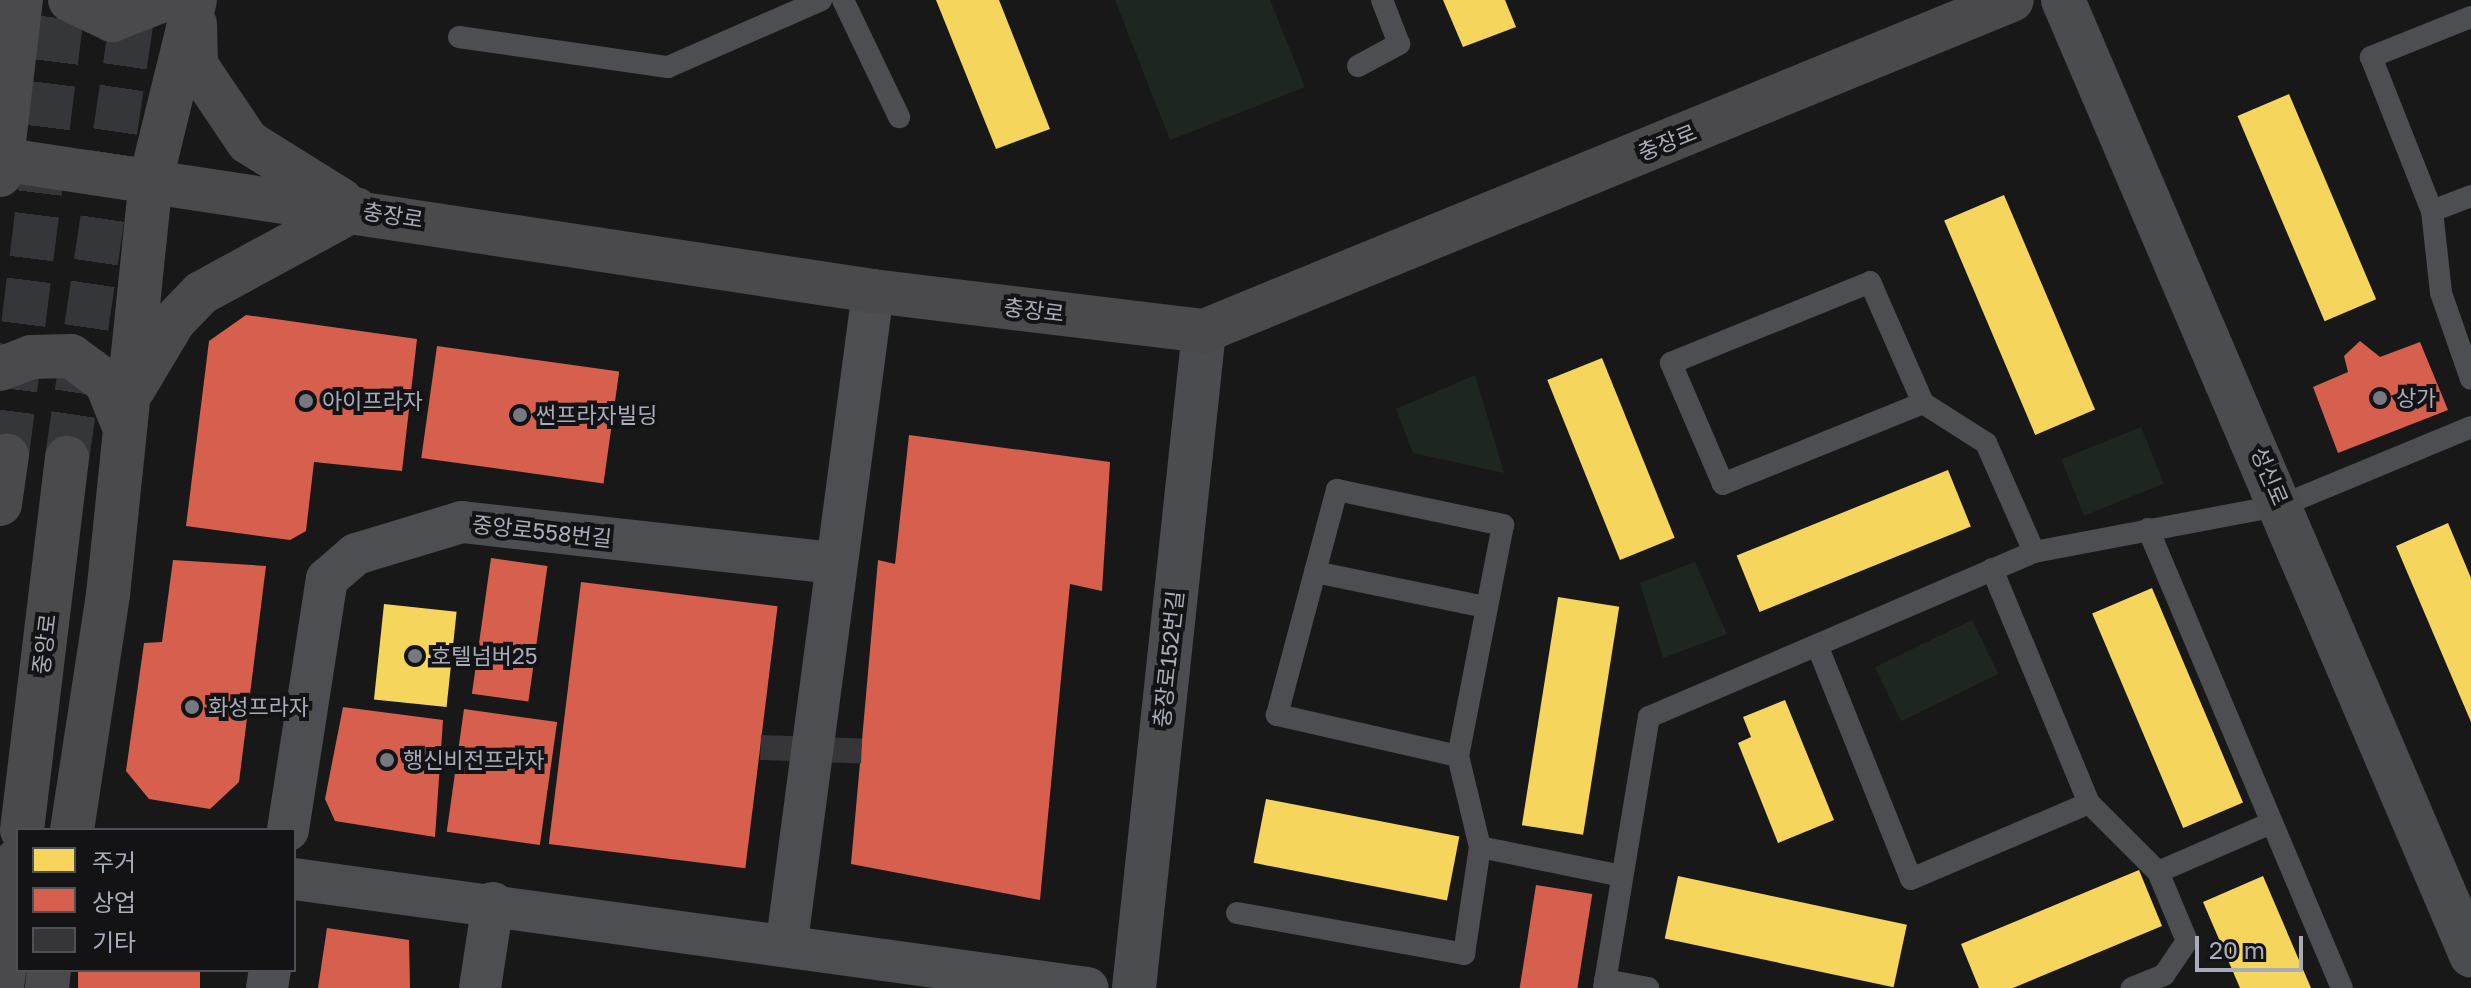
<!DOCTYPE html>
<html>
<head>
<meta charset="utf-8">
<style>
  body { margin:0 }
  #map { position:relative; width:2471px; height:988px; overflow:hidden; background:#181819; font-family:"Golos Text","Noto Sans KR",sans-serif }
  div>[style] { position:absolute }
  .green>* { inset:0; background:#1e2620; transform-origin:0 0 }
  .homes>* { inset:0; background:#f6d55c; transform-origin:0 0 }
  .shops>* { inset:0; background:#d6604d; transform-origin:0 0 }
  .building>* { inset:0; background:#363638; transform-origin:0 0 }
  .primary-tunnel>* { height:44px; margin-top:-22px; transform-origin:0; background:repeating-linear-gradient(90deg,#353639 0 44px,transparent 0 66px) }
  .lane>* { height:22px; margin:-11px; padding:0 11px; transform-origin:11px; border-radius:11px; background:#4c4e52 }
  .street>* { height:42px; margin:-21px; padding:0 21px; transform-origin:21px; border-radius:21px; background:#4c4e52 }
  .secondary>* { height:44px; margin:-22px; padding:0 22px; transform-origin:22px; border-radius:22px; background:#4b4c50 }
  .primary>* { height:44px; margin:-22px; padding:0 22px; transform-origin:22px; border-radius:22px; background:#4a4a4d }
  .dots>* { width:22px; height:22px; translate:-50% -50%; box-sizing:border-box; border:4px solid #131215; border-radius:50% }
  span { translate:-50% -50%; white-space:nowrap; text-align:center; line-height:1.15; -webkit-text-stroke:8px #131215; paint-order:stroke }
  .street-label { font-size:22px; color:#a9adba }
  .poi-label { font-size:22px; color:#a9adba }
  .left { translate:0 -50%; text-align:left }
  .legend { position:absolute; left:16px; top:828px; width:280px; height:144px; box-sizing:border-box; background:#131215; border:2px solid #4f5057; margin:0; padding:10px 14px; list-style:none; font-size:24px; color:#a9adba }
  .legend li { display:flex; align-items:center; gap:16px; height:40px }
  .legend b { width:40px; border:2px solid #4f5057 }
  .scale { position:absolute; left:2195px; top:936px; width:108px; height:36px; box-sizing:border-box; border:4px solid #a9adba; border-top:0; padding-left:10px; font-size:24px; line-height:28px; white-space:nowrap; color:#a9adba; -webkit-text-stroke:6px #131215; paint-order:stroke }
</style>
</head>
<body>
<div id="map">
  <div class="green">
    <i style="clip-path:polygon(1115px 0,1270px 0,1305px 87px,1170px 140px)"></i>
    <i style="clip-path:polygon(1475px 375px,1504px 473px,1413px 453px,1396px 409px)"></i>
    <i style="left:2141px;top:427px;width:61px;height:86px;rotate:68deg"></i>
    <i style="clip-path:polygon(1695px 562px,1727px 634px,1663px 658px,1640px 583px)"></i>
    <i style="left:1972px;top:620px;width:60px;height:108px;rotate:64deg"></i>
  </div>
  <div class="homes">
    <i style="clip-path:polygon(936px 0,999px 0,1050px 129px,996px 149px)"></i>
    <i style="clip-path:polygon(1443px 0,1505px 0,1516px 27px,1463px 47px)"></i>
    <i style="left:2289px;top:94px;width:223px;height:56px;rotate:67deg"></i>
    <i style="left:2004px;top:195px;width:233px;height:65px;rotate:67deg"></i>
    <i style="left:1602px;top:358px;width:194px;height:59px;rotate:68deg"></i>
    <i style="left:1948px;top:470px;width:61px;height:228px;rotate:68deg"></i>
    <i style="clip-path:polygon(2448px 523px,2471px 578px,2471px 722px,2396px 546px)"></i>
    <i style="left:2152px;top:588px;width:233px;height:65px;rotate:67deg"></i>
    <i style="left:1558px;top:597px;width:62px;height:231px;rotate:9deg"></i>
    <i style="left:384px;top:604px;width:73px;height:96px;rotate:6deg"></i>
    <i style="clip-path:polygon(1785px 700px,1834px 820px,1778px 843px,1738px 743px,1751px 737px,1743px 717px)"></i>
    <i style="left:1266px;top:799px;width:197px;height:65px;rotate:11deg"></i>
    <i style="clip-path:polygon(2139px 870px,2162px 926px,2013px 988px,1979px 988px,1961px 944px)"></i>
    <i style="left:1678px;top:876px;width:234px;height:64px;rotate:12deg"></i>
    <i style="clip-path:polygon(2263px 876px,2311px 988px,2240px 988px,2203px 902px)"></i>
  </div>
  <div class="shops">
    <i style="clip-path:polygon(246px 315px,417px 339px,402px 471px,314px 462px,306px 531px,290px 540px,186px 526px,209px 341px)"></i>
    <i style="clip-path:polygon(2360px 341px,2380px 357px,2420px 342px,2448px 410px,2338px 453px,2313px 387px,2348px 372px,2344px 356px)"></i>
    <i style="left:437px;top:346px;width:184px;height:113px;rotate:8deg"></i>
    <i style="clip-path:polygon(909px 435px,1110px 462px,1102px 591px,1070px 584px,1040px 900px,851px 864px,878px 560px,895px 564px)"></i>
    <i style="left:491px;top:558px;width:57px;height:137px;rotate:8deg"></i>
    <i style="clip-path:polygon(173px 560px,266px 566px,239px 782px,210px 809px,149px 799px,126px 771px,144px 643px,162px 642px)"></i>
    <i style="left:581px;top:582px;width:198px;height:264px;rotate:7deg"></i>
    <i style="clip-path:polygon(343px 707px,443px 720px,435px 837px,335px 821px,325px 799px)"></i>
    <i style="left:464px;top:709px;width:94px;height:124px;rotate:8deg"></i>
    <i style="left:1536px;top:885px;width:57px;height:105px;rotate:9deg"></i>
    <i style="clip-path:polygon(327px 928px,409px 940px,410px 988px,318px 988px)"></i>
    <i style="left:78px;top:970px;width:122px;height:18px"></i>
  </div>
  <div class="building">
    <i style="left:761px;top:735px;width:101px;height:25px;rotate:2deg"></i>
  </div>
  <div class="primary-tunnel">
    <i style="left:7px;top:455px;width:459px;rotate:-82.9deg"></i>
    <i style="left:67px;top:458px;width:463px;rotate:-81.6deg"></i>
  </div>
  <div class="lane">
    <i style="left:843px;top:0;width:130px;rotate:64.4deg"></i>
    <i style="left:2471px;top:17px;width:108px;rotate:158.2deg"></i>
    <i style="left:2371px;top:57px;width:166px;rotate:68.4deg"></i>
    <i style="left:2432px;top:211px;width:82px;rotate:83.7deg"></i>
    <i style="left:2441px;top:293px;width:91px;rotate:70.8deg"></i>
    <i style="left:459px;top:37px;width:211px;rotate:8.2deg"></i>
    <i style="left:668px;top:67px;width:167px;rotate:-23.6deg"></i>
    <i style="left:1358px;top:66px;width:47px;rotate:-28.2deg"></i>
    <i style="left:1399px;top:44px;width:47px;rotate:-111.1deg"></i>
    <i style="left:2432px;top:211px;width:42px;rotate:-21deg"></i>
    <i style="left:1923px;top:403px;width:216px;rotate:158deg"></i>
    <i style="left:1723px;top:484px;width:132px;rotate:-113.3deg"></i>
    <i style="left:1671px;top:363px;width:215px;rotate:-22.1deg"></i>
    <i style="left:1870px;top:282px;width:132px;rotate:66.3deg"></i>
    <i style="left:1923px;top:403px;width:75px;rotate:32.4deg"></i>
    <i style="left:1986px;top:443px;width:119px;rotate:66.2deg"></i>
    <i style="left:2148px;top:529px;width:498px;rotate:67.1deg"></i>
    <i style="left:1992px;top:569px;width:253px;rotate:67.5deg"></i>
    <i style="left:2089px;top:803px;width:98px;rotate:45deg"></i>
    <i style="left:2158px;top:872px;width:75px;rotate:67.2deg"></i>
    <i style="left:2187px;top:941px;width:41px;rotate:124.1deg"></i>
    <i style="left:2164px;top:975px;width:35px;rotate:158deg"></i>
    <i style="left:1315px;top:572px;width:175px;rotate:11.6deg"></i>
    <i style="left:1817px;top:645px;width:252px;rotate:68.1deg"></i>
    <i style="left:1911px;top:879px;width:194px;rotate:-23.1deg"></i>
    <i style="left:1458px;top:756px;width:186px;rotate:-167.2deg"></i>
    <i style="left:1277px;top:715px;width:233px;rotate:-75.1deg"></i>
    <i style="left:1337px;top:490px;width:170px;rotate:11.9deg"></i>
    <i style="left:1503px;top:525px;width:235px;rotate:101deg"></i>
    <i style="left:1458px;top:756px;width:94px;rotate:76.4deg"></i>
    <i style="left:1480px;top:847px;width:145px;rotate:11.5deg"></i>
    <i style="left:2158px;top:872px;width:123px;rotate:-23.4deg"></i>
    <i style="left:1237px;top:913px;width:231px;rotate:10.2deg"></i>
    <i style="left:1464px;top:954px;width:108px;rotate:-81.5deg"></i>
    <i style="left:1605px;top:980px;width:44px;rotate:10.5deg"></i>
    <i style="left:1604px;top:988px;width:275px;rotate:-80.6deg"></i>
    <i style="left:1649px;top:717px;width:419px;rotate:-23.2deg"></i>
    <i style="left:2034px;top:552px;width:253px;rotate:-10.7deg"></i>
    <i style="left:2283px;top:505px;width:204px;rotate:-22.5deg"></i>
  </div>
  <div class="street">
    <i style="left:288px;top:830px;width:254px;rotate:-81.2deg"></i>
    <i style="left:327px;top:579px;width:38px;rotate:-41deg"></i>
    <i style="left:356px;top:554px;width:111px;rotate:-16.8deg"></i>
    <i style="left:462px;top:522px;width:373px;rotate:6.3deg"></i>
    <i style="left:294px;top:879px;width:801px;rotate:7.82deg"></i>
    <i style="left:787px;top:941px;width:656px;rotate:-82.46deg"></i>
    <i style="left:267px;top:988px;width:18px;rotate:-81deg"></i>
    <i style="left:480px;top:988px;width:86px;rotate:-81.3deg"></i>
  </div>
  <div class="secondary">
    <i style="left:2063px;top:0;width:1039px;rotate:66.87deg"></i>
    <i style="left:1134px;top:988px;width:661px;rotate:-83.92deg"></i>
  </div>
  <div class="primary">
    <i style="left:70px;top:0;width:47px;rotate:25.5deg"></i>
    <i style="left:112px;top:20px;width:55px;rotate:-21.4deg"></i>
    <i style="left:195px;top:24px;width:41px;rotate:88.6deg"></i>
    <i style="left:196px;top:65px;width:93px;rotate:56deg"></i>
    <i style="left:248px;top:142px;width:110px;rotate:31.9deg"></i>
    <i style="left:0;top:159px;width:883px;rotate:8.6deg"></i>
    <i style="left:873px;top:291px;width:333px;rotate:6.9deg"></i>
    <i style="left:1204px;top:331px;width:873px;rotate:-22.28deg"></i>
    <i style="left:0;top:175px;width:176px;rotate:-83.2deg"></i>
    <i style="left:0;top:369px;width:33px;rotate:-21deg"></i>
    <i style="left:31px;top:357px;width:40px;rotate:-1.4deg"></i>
    <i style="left:71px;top:356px;width:44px;rotate:36.6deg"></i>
    <i style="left:106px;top:382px;width:51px;rotate:68deg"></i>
    <i style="left:134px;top:388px;width:78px;rotate:-59.2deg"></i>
    <i style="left:174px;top:321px;width:39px;rotate:-46deg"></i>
    <i style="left:201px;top:293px;width:176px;rotate:-28.5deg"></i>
    <i style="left:0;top:504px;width:49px;rotate:-81.9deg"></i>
    <i style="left:22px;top:830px;width:375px;rotate:-83.1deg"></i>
    <i style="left:72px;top:830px;width:238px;rotate:-81.3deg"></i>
    <i style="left:108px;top:595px;width:418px;rotate:-84.1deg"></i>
    <i style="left:151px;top:179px;width:184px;rotate:-76.2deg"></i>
    <i style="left:2px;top:988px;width:130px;rotate:-82.9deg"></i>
    <i style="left:47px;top:988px;width:18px;rotate:-84deg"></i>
  </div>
  <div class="dots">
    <i style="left:2380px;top:398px;background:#767982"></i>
    <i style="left:306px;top:401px;background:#767982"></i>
    <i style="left:520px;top:415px;background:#767982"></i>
    <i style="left:415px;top:656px;background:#767982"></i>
    <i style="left:192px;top:707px;background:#767982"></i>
    <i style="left:387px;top:760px;background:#767982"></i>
  </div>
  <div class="street-label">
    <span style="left:1667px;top:142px;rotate:-22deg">충장로</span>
    <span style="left:393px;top:215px;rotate:9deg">충장로</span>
    <span style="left:1034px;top:310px;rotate:7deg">충장로</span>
    <span style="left:2270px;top:476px;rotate:67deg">성신로</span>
    <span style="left:542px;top:531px;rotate:6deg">중앙로558번길</span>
    <span style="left:44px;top:644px;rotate:-83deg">중앙로</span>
    <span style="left:1168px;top:659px;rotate:-84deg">충장로152번길</span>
  </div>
  <div class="poi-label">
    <span class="left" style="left:2396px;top:398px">상가</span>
    <span class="left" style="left:322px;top:401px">아이프라자</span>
    <span class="left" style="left:536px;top:415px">썬프라자빌딩</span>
    <span class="left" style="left:431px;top:656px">호텔넘버25</span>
    <span class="left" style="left:208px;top:707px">화성프라자</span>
    <span class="left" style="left:403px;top:760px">행신비전프라자</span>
  </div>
  <ul class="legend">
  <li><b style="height:22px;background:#f6d55c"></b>주거</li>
  <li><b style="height:22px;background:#d6604d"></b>상업</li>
  <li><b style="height:22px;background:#363638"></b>기타</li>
  </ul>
  <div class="scale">20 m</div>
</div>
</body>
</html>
